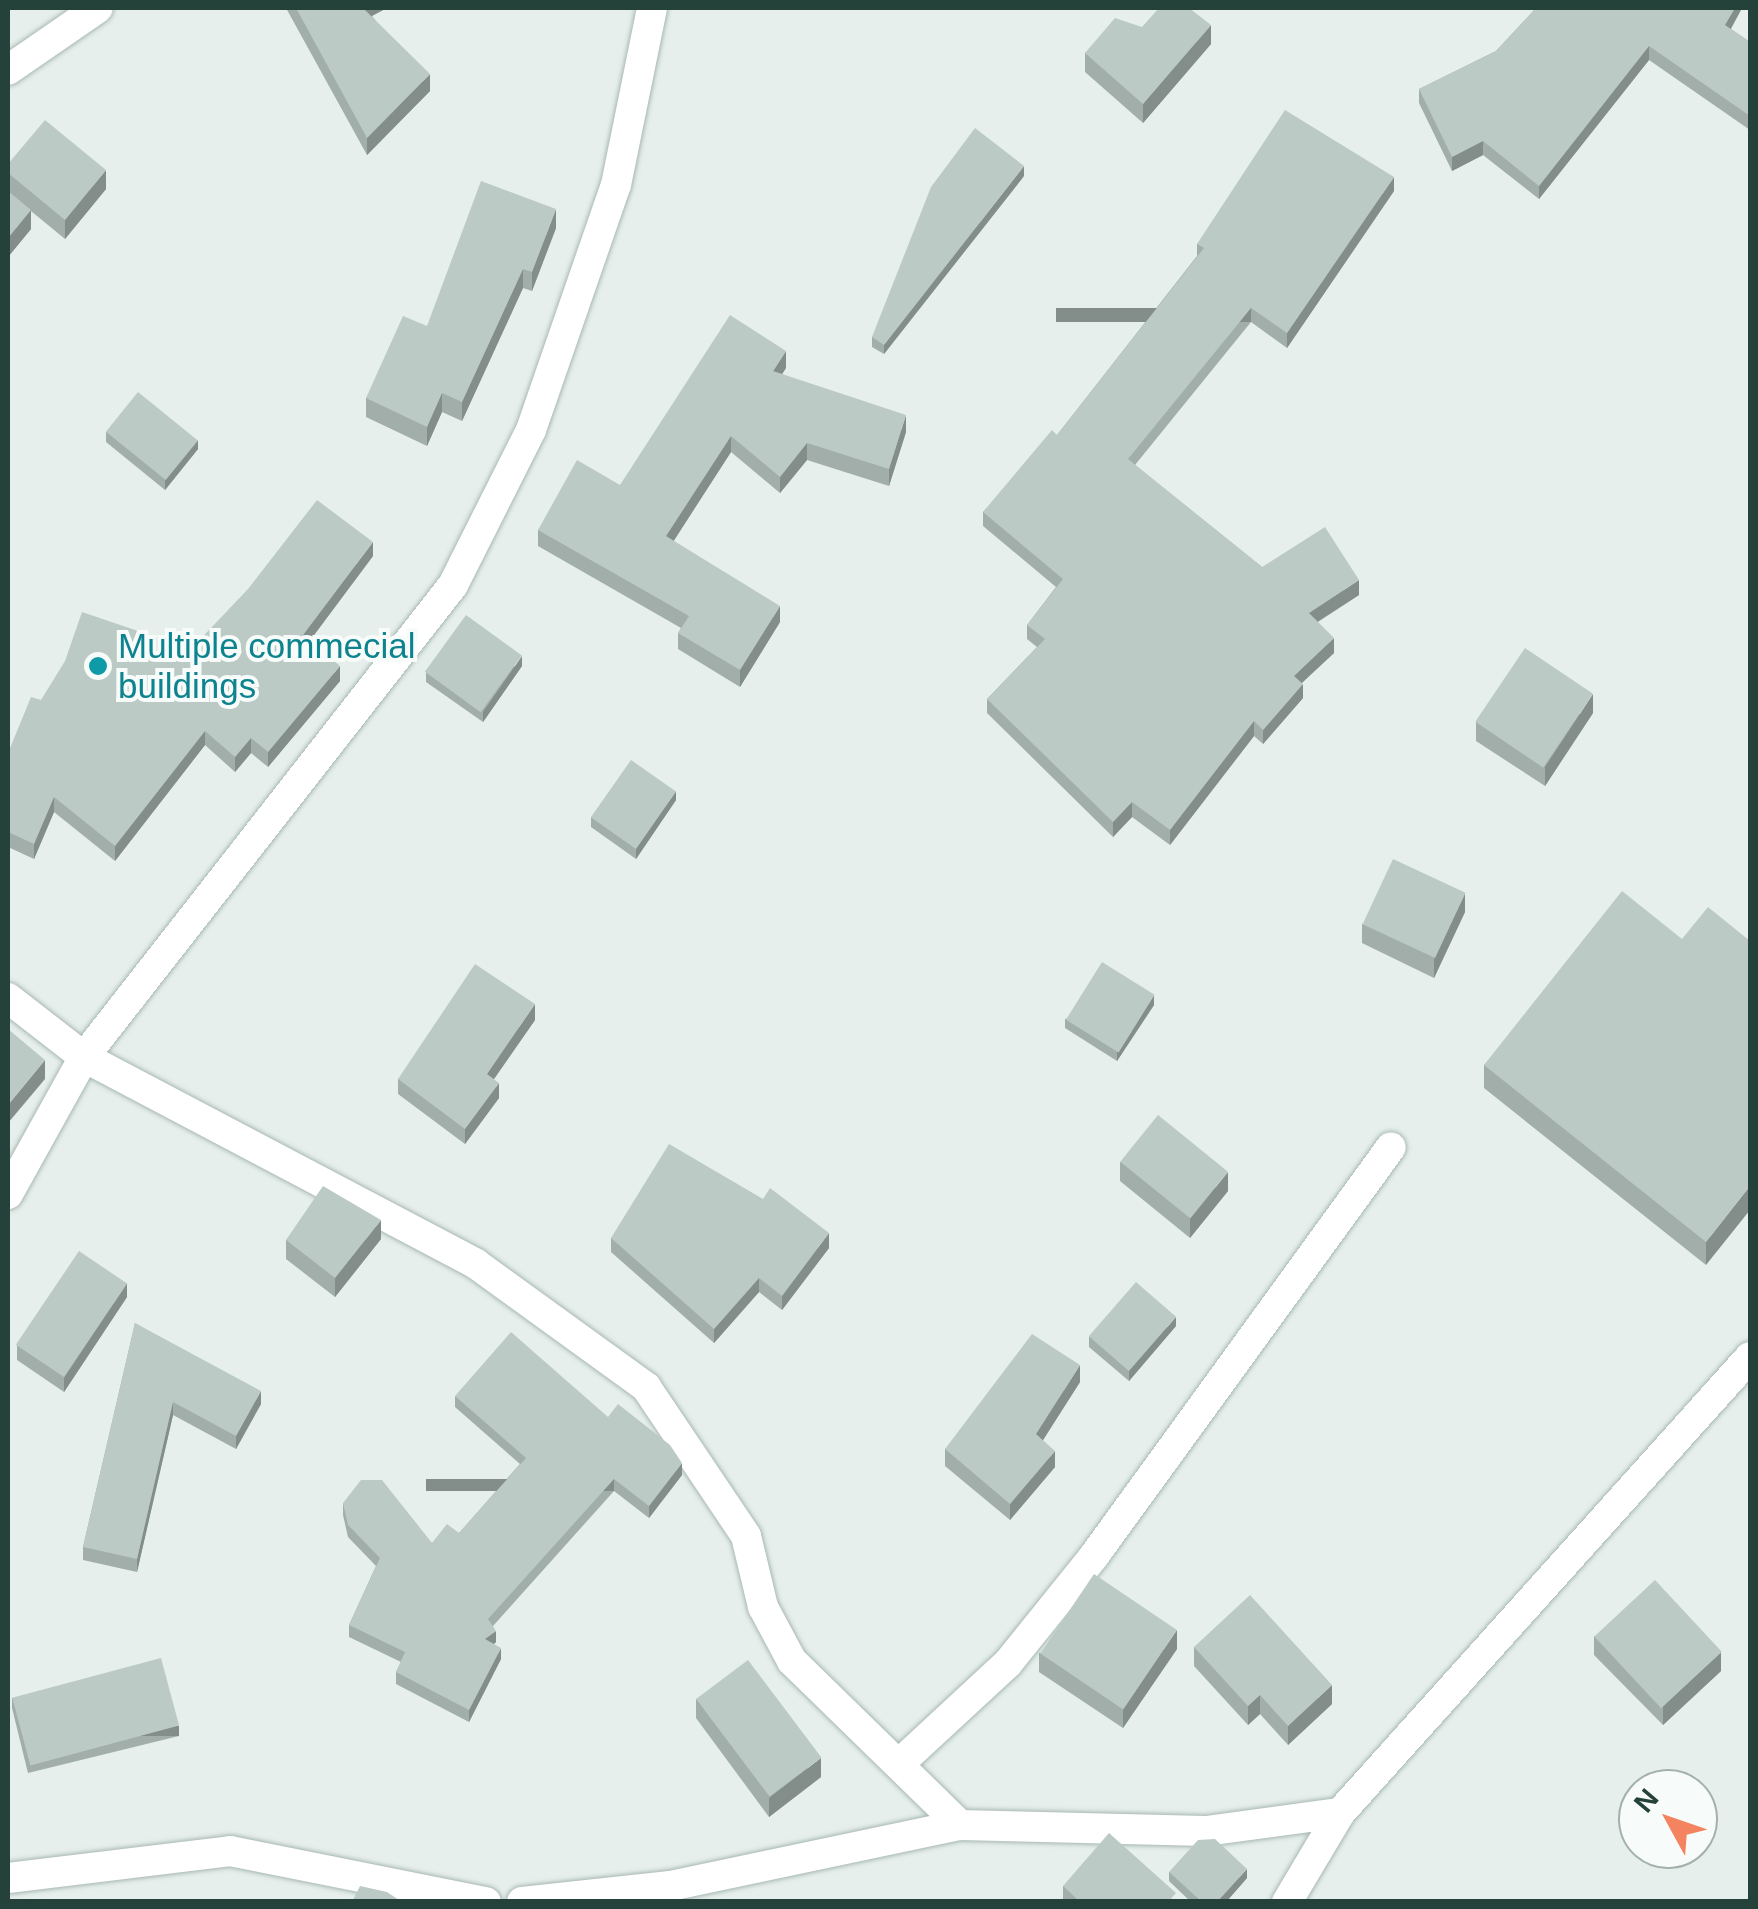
<!DOCTYPE html>
<html>
<head>
<meta charset="utf-8">
<style>
  body { margin:0 }
  #map { position:relative; width:1758px; height:1909px; overflow:hidden; background:#e6efeb; font-family:Helvetica,sans-serif }
  div>[style] { position:absolute }
  .roads { filter:drop-shadow(0 0 2px #a8b8b2) drop-shadow(0 0 2px #a8b8b2) }
  .minor>* { height:30px; margin:-15px; padding:0 15px; transform-origin:15px; border-radius:15px; background:#fff }
  .wall>* { inset:0; background:#a1aea9 }
  .shaded-wall>* { inset:0; background:#838d89; transform-origin:0 0 }
  .building>* { inset:0; background:#bbcac4; transform-origin:0 0 }
  .dots>* { width:28px; height:28px; translate:-50% -50%; box-sizing:border-box; border:5px solid #f7fbf9; border-radius:50% }
  span { translate:-50% -50%; white-space:nowrap; text-align:center; line-height:1.15; -webkit-text-stroke:8px #f7fbf9; paint-order:stroke }
  .culture-label { font-size:35px; color:#0d838f }
  .left { translate:0 -50%; text-align:left }
  .frame { position:absolute; inset:0; border:10px solid #24423a; pointer-events:none }
  .north { position:absolute; left:1618px; top:1769px; width:100px; height:100px; box-sizing:border-box; background:#f7fbf9; border:2px solid #a3b1ad; border-radius:50%; rotate:310deg; font-size:28px; font-weight:700; line-height:40px; text-align:center; color:#24423a }
  .north::after { content:''; display:block; margin:auto; width:35px; height:45px; background:#f4845f; clip-path:polygon(50% 0,100% 100%,50% 72%,0 100%) }
</style>
</head>
<body>
<div id="map">
  <div class="roads">
    <div class="minor">
      <i style="left:8px;top:70px;width:109px;rotate:-34.6deg"></i>
      <i style="left:8px;top:998px;width:96px;rotate:37.8deg"></i>
      <i style="left:84px;top:1057px;width:443px;rotate:27.8deg"></i>
      <i style="left:476px;top:1264px;width:210px;rotate:35.9deg"></i>
      <i style="left:646px;top:1387px;width:179px;rotate:56.1deg"></i>
      <i style="left:746px;top:1536px;width:73px;rotate:76.5deg"></i>
      <i style="left:763px;top:1607px;width:61px;rotate:61.8deg"></i>
      <i style="left:792px;top:1661px;width:235px;rotate:44.3deg"></i>
      <i style="left:8px;top:1194px;width:157px;rotate:-61deg"></i>
      <i style="left:84px;top:1057px;width:599px;rotate:-51.98deg"></i>
      <i style="left:453px;top:585px;width:174px;rotate:-63.3deg"></i>
      <i style="left:531px;top:430px;width:259px;rotate:-70.9deg"></i>
      <i style="left:616px;top:185px;width:181px;rotate:-78.5deg"></i>
      <i style="left:900px;top:1763px;width:147px;rotate:-42.8deg"></i>
      <i style="left:1008px;top:1663px;width:137px;rotate:-51.2deg"></i>
      <i style="left:1094px;top:1556px;width:505px;rotate:-54.01deg"></i>
      <i style="left:8px;top:1878px;width:224px;rotate:-6.9deg"></i>
      <i style="left:230px;top:1851px;width:261px;rotate:11.3deg"></i>
      <i style="left:522px;top:1902px;width:149px;rotate:-6.2deg"></i>
      <i style="left:670px;top:1886px;width:296px;rotate:-11.9deg"></i>
      <i style="left:960px;top:1825px;width:246px;rotate:1.4deg"></i>
      <i style="left:1206px;top:1831px;width:135px;rotate:-7.7deg"></i>
      <i style="left:1287px;top:1902px;width:104px;rotate:-59.2deg"></i>
      <i style="left:1340px;top:1813px;width:613px;rotate:-48.04deg"></i>
    </div>
  </div>
  <div class="wall">
    <i style="clip-path:polygon(286px 8px,387px 8px,372px 16px,430px 91px,367px 155px)"></i>
    <i style="clip-path:polygon(1536px 8px,1742px 8px,1731px 29px,1750px 42px,1750px 130px,1649px 60px,1539px 199px,1483px 155px,1452px 171px,1419px 103px,1419px 89px,1496px 51px)"></i>
    <i style="clip-path:polygon(1142px 27px,1211px 44px,1143px 123px,1085px 72px,1085px 53px)"></i>
    <i style="clip-path:polygon(8px 164px,106px 189px,65px 239px,31px 211px,31px 229px,8px 257px)"></i>
    <i style="clip-path:polygon(1024px 176px,884px 354px,872px 347px,872px 337px)"></i>
    <i style="clip-path:polygon(1394px 191px,1287px 348px,1251px 322px,1135px 465px,1262px 567px,1359px 595px,1318px 622px,1334px 653px,1302px 683px,1303px 698px,1263px 744px,1254px 736px,1170px 845px,1132px 817px,1113px 837px,987px 713px,987px 699px,1037px 647px,1027px 639px,1027px 625px,1056px 587px,983px 526px,983px 512px,1057px 435px,1197px 256px,1197px 244px)"></i>
    <i style="clip-path:polygon(556px 228px,532px 291px,523px 288px,462px 421px,442px 412px,427px 446px,366px 417px,366px 398px,427px 326px)"></i>
    <i style="clip-path:polygon(786px 368px,782px 374px,906px 432px,889px 486px,807px 460px,780px 493px,731px 452px,673px 541px,780px 622px,740px 687px,678px 649px,678px 633px,681px 628px,538px 546px,538px 530px,620px 485px)"></i>
    <i style="clip-path:polygon(106px 432px,198px 449px,165px 490px,106px 442px)"></i>
    <i style="clip-path:polygon(373px 556px,310px 640px,340px 681px,268px 767px,251px 753px,235px 772px,205px 745px,115px 861px,54px 812px,34px 859px,8px 847px,8px 753px,41px 700px,191px 649px)"></i>
    <i style="clip-path:polygon(522px 666px,483px 722px,426px 682px,426px 672px)"></i>
    <i style="clip-path:polygon(1593px 713px,1545px 786px,1476px 741px,1476px 722px)"></i>
    <i style="clip-path:polygon(676px 800px,636px 859px,591px 827px,591px 817px)"></i>
    <i style="clip-path:polygon(1465px 912px,1434px 978px,1362px 943px,1362px 924px)"></i>
    <i style="clip-path:polygon(1682px 939px,1750px 941px,1706px 1265px,1484px 1088px,1484px 1065px)"></i>
    <i style="clip-path:polygon(1154px 1005px,1117px 1061px,1065px 1028px,1065px 1019px)"></i>
    <i style="clip-path:polygon(535px 1020px,494px 1079px,499px 1098px,465px 1144px,398px 1094px,398px 1079px)"></i>
    <i style="clip-path:polygon(1120px 1162px,1228px 1191px,1190px 1238px,1120px 1181px)"></i>
    <i style="clip-path:polygon(611px 1238px,829px 1248px,782px 1310px,759px 1292px,714px 1343px,611px 1252px)"></i>
    <i style="clip-path:polygon(381px 1239px,335px 1297px,286px 1259px,286px 1240px)"></i>
    <i style="clip-path:polygon(127px 1297px,64px 1392px,17px 1360px,17px 1346px)"></i>
    <i style="clip-path:polygon(135px 1323px,261px 1404px,236px 1449px,173px 1415px,137px 1572px,83px 1560px,83px 1547px)"></i>
    <i style="clip-path:polygon(1176px 1326px,1129px 1381px,1089px 1347px,1089px 1337px)"></i>
    <i style="clip-path:polygon(1080px 1382px,1043px 1440px,1055px 1467px,1010px 1520px,945px 1466px,945px 1449px)"></i>
    <i style="clip-path:polygon(455px 1396px,608px 1417px,682px 1475px,649px 1518px,614px 1491px,493px 1626px,496px 1642px,494px 1644px,501px 1659px,469px 1722px,396px 1684px,396px 1672px,401px 1662px,349px 1637px,349px 1625px,376px 1566px,348px 1537px,343px 1515px,343px 1503px,432px 1543px,459px 1533px,520px 1464px,455px 1407px)"></i>
    <i style="clip-path:polygon(1594px 1636px,1721px 1671px,1663px 1725px,1594px 1655px)"></i>
    <i style="clip-path:polygon(1194px 1647px,1332px 1704px,1288px 1745px,1260px 1714px,1248px 1725px,1194px 1666px)"></i>
    <i style="clip-path:polygon(1177px 1649px,1123px 1728px,1039px 1672px,1039px 1653px)"></i>
    <i style="clip-path:polygon(12px 1698px,179px 1736px,28px 1773px,12px 1708px)"></i>
    <i style="clip-path:polygon(696px 1699px,821px 1777px,769px 1817px,696px 1718px)"></i>
    <i style="clip-path:polygon(1169px 1872px,1247px 1878px,1226px 1902px,1191px 1902px,1169px 1881px)"></i>
    <i style="clip-path:polygon(1063px 1886px,1176px 1902px,1063px 1902px)"></i>
  </div>
  <div class="shaded-wall">
    <i style="clip-path:polygon(360px 8px,387px 8px,360px 22px)"></i>
    <i style="clip-path:polygon(1735px 8px,1742px 8px,1725px 39px,1725px 25px)"></i>
    <i style="clip-path:polygon(1211px 25px,1211px 44px,1143px 123px,1143px 104px)"></i>
    <i style="clip-path:polygon(1649px 46px,1649px 60px,1539px 199px,1539px 186px)"></i>
    <i style="clip-path:polygon(430px 74px,430px 91px,367px 155px,367px 138px)"></i>
    <i style="clip-path:polygon(1483px 141px,1483px 155px,1452px 171px,1452px 157px)"></i>
    <i style="clip-path:polygon(1024px 166px,1024px 176px,884px 354px,884px 345px)"></i>
    <i style="clip-path:polygon(106px 170px,106px 189px,65px 239px,65px 220px)"></i>
    <i style="clip-path:polygon(1394px 177px,1394px 191px,1287px 348px,1287px 333px)"></i>
    <i style="clip-path:polygon(556px 209px,556px 228px,532px 291px,532px 272px)"></i>
    <i style="clip-path:polygon(31px 210px,31px 229px,8px 257px,8px 238px)"></i>
    <i style="clip-path:polygon(523px 269px,523px 288px,462px 421px,462px 402px)"></i>
    <i style="left:1251px;top:308px;width:14px;height:195px;rotate:90deg"></i>
    <i style="clip-path:polygon(786px 351px,786px 368px,773px 388px,773px 371px)"></i>
    <i style="clip-path:polygon(442px 393px,442px 412px,427px 446px,427px 427px)"></i>
    <i style="clip-path:polygon(906px 415px,906px 432px,889px 486px,889px 469px)"></i>
    <i style="clip-path:polygon(731px 436px,731px 452px,666px 553px,666px 536px)"></i>
    <i style="clip-path:polygon(198px 440px,198px 449px,165px 490px,165px 480px)"></i>
    <i style="clip-path:polygon(807px 443px,807px 460px,780px 493px,780px 477px)"></i>
    <i style="clip-path:polygon(373px 542px,373px 556px,303px 650px,303px 635px)"></i>
    <i style="clip-path:polygon(1359px 580px,1359px 595px,1309px 627px,1309px 613px)"></i>
    <i style="clip-path:polygon(780px 606px,780px 622px,740px 687px,740px 670px)"></i>
    <i style="clip-path:polygon(1334px 638px,1334px 653px,1294px 690px,1294px 676px)"></i>
    <i style="clip-path:polygon(522px 656px,522px 666px,483px 722px,483px 712px)"></i>
    <i style="clip-path:polygon(340px 666px,340px 681px,268px 767px,268px 752px)"></i>
    <i style="clip-path:polygon(1303px 684px,1303px 698px,1263px 744px,1263px 730px)"></i>
    <i style="clip-path:polygon(1593px 694px,1593px 713px,1545px 786px,1545px 767px)"></i>
    <i style="clip-path:polygon(1254px 721px,1254px 736px,1170px 845px,1170px 830px)"></i>
    <i style="clip-path:polygon(205px 731px,205px 745px,115px 861px,115px 846px)"></i>
    <i style="clip-path:polygon(251px 738px,251px 753px,235px 772px,235px 757px)"></i>
    <i style="clip-path:polygon(676px 791px,676px 800px,636px 859px,636px 849px)"></i>
    <i style="clip-path:polygon(54px 797px,54px 812px,34px 859px,34px 844px)"></i>
    <i style="clip-path:polygon(1132px 802px,1132px 817px,1113px 837px,1113px 822px)"></i>
    <i style="clip-path:polygon(1465px 893px,1465px 912px,1434px 978px,1434px 959px)"></i>
    <i style="clip-path:polygon(1154px 995px,1154px 1005px,1117px 1061px,1117px 1052px)"></i>
    <i style="clip-path:polygon(535px 1004px,535px 1020px,487px 1089px,487px 1074px)"></i>
    <i style="clip-path:polygon(45px 1060px,45px 1079px,8px 1123px,8px 1105px)"></i>
    <i style="clip-path:polygon(499px 1083px,499px 1098px,465px 1144px,465px 1129px)"></i>
    <i style="clip-path:polygon(1228px 1172px,1228px 1191px,1190px 1238px,1190px 1219px)"></i>
    <i style="clip-path:polygon(1750px 1186px,1750px 1210px,1706px 1265px,1706px 1242px)"></i>
    <i style="clip-path:polygon(381px 1220px,381px 1239px,335px 1297px,335px 1278px)"></i>
    <i style="clip-path:polygon(829px 1233px,829px 1248px,782px 1310px,782px 1296px)"></i>
    <i style="clip-path:polygon(759px 1278px,759px 1292px,714px 1343px,714px 1329px)"></i>
    <i style="clip-path:polygon(127px 1283px,127px 1297px,64px 1392px,64px 1378px)"></i>
    <i style="clip-path:polygon(1176px 1317px,1176px 1326px,1129px 1381px,1129px 1371px)"></i>
    <i style="clip-path:polygon(1080px 1365px,1080px 1382px,1036px 1451px,1036px 1434px)"></i>
    <i style="clip-path:polygon(261px 1391px,261px 1404px,236px 1449px,236px 1436px)"></i>
    <i style="clip-path:polygon(173px 1402px,173px 1415px,137px 1572px,137px 1559px)"></i>
    <i style="clip-path:polygon(1055px 1451px,1055px 1467px,1010px 1520px,1010px 1504px)"></i>
    <i style="clip-path:polygon(682px 1463px,682px 1475px,649px 1518px,649px 1506px)"></i>
    <i style="left:614px;top:1479px;width:12px;height:188px;rotate:90deg"></i>
    <i style="clip-path:polygon(1177px 1630px,1177px 1649px,1123px 1728px,1123px 1709px)"></i>
    <i style="clip-path:polygon(496px 1631px,496px 1642px,485px 1651px,485px 1639px)"></i>
    <i style="clip-path:polygon(501px 1648px,501px 1659px,469px 1722px,469px 1710px)"></i>
    <i style="clip-path:polygon(1721px 1652px,1721px 1671px,1663px 1725px,1663px 1706px)"></i>
    <i style="clip-path:polygon(1332px 1685px,1332px 1704px,1288px 1745px,1288px 1726px)"></i>
    <i style="clip-path:polygon(1260px 1695px,1260px 1714px,1248px 1725px,1248px 1706px)"></i>
    <i style="left:179px;top:1726px;width:10px;height:155px;rotate:90deg"></i>
    <i style="clip-path:polygon(821px 1758px,821px 1777px,769px 1817px,769px 1798px)"></i>
    <i style="clip-path:polygon(1247px 1869px,1247px 1878px,1226px 1902px,1217px 1902px)"></i>
  </div>
  <div class="building">
    <i style="clip-path:polygon(296px 8px,363px 8px,430px 74px,367px 138px)"></i>
    <i style="clip-path:polygon(1159px 8px,1189px 8px,1211px 25px,1143px 104px,1085px 53px,1115px 18px,1142px 27px)"></i>
    <i style="clip-path:polygon(1536px 8px,1735px 8px,1725px 25px,1750px 42px,1750px 116px,1649px 46px,1539px 186px,1483px 141px,1452px 157px,1419px 89px,1496px 51px)"></i>
    <i style="clip-path:polygon(1285px 110px,1394px 177px,1287px 333px,1251px 308px,1128px 459px,1262px 567px,1325px 527px,1359px 580px,1309px 613px,1334px 638px,1294px 676px,1303px 684px,1263px 730px,1254px 721px,1170px 830px,1132px 802px,1113px 822px,987px 699px,1045px 639px,1027px 625px,1063px 579px,983px 512px,1052px 430px,1057px 435px,1204px 248px,1197px 244px)"></i>
    <i style="clip-path:polygon(45px 120px,106px 170px,65px 220px,8px 173px,8px 164px)"></i>
    <i style="clip-path:polygon(975px 128px,1024px 166px,884px 345px,872px 337px,931px 187px)"></i>
    <i style="clip-path:polygon(481px 181px,556px 209px,532px 272px,523px 269px,462px 402px,442px 393px,427px 427px,366px 398px,403px 316px,427px 326px)"></i>
    <i style="clip-path:polygon(8px 191px,31px 210px,8px 238px)"></i>
    <i style="clip-path:polygon(730px 315px,786px 351px,773px 371px,906px 415px,889px 469px,807px 443px,780px 477px,731px 436px,666px 536px,780px 606px,740px 670px,678px 633px,689px 616px,538px 530px,577px 460px,620px 485px)"></i>
    <i style="left:138px;top:392px;width:77px;height:51px;rotate:39deg"></i>
    <i style="clip-path:polygon(317px 500px,373px 542px,303px 635px,340px 666px,268px 752px,251px 738px,235px 757px,205px 731px,115px 846px,54px 797px,34px 844px,8px 832px,8px 753px,31px 697px,41px 700px,65px 661px,82px 612px,191px 649px,248px 589px)"></i>
    <i style="left:466px;top:615px;width:69px;height:70px;rotate:36deg"></i>
    <i style="left:1525px;top:648px;width:82px;height:89px;rotate:34deg"></i>
    <i style="left:631px;top:760px;width:55px;height:70px;rotate:35deg"></i>
    <i style="left:1393px;top:859px;width:80px;height:72px;rotate:25deg"></i>
    <i style="clip-path:polygon(1622px 891px,1682px 939px,1708px 907px,1750px 941px,1750px 1186px,1706px 1242px,1484px 1065px)"></i>
    <i style="left:1102px;top:962px;width:62px;height:68px;rotate:32deg"></i>
    <i style="clip-path:polygon(475px 964px,535px 1004px,487px 1074px,499px 1083px,465px 1129px,398px 1079px)"></i>
    <i style="clip-path:polygon(8px 1029px,45px 1060px,8px 1105px)"></i>
    <i style="left:1158px;top:1115px;width:90px;height:60px;rotate:39deg"></i>
    <i style="clip-path:polygon(669px 1144px,763px 1199px,770px 1188px,829px 1233px,782px 1296px,759px 1278px,714px 1329px,611px 1238px)"></i>
    <i style="clip-path:polygon(323px 1186px,381px 1220px,335px 1278px,286px 1240px)"></i>
    <i style="left:79px;top:1251px;width:58px;height:113px;rotate:34deg"></i>
    <i style="left:1136px;top:1282px;width:53px;height:72px;rotate:41deg"></i>
    <i style="clip-path:polygon(135px 1323px,261px 1391px,236px 1436px,173px 1402px,137px 1559px,83px 1547px)"></i>
    <i style="clip-path:polygon(511px 1332px,608px 1417px,618px 1404px,670px 1445px,682px 1463px,649px 1506px,614px 1479px,488px 1619px,496px 1631px,485px 1639px,501px 1648px,469px 1710px,396px 1672px,405px 1652px,349px 1625px,380px 1558px,348px 1525px,343px 1503px,361px 1480px,382px 1480px,432px 1543px,447px 1524px,459px 1533px,526px 1458px,455px 1396px)"></i>
    <i style="clip-path:polygon(1032px 1334px,1080px 1365px,1036px 1434px,1055px 1451px,1010px 1504px,945px 1449px)"></i>
    <i style="left:1094px;top:1574px;width:100px;height:96px;rotate:34deg"></i>
    <i style="left:1655px;top:1580px;width:98px;height:83px;rotate:47deg"></i>
    <i style="clip-path:polygon(1250px 1595px,1332px 1685px,1288px 1726px,1260px 1695px,1248px 1706px,1194px 1647px)"></i>
    <i style="left:161px;top:1658px;width:70px;height:154px;rotate:75deg"></i>
    <i style="left:748px;top:1660px;width:122px;height:65px;rotate:53deg"></i>
    <i style="clip-path:polygon(1109px 1833px,1176px 1893px,1168px 1902px,1080px 1902px,1063px 1886px)"></i>
    <i style="clip-path:polygon(1215px 1839px,1247px 1869px,1217px 1902px,1202px 1902px,1169px 1872px,1198px 1840px)"></i>
    <i style="clip-path:polygon(360px 1886px,387px 1892px,402px 1902px,352px 1902px)"></i>
  </div>
  <div class="dots">
    <i style="left:98px;top:666px;background:#0f9aa8"></i>
  </div>
  <div class="culture-label">
    <span class="left" style="left:118px;top:666px">Multiple commecial<br>buildings</span>
  </div>
  <div class="frame"></div>
  <div class="north">N</div>
</div>
</body>
</html>
